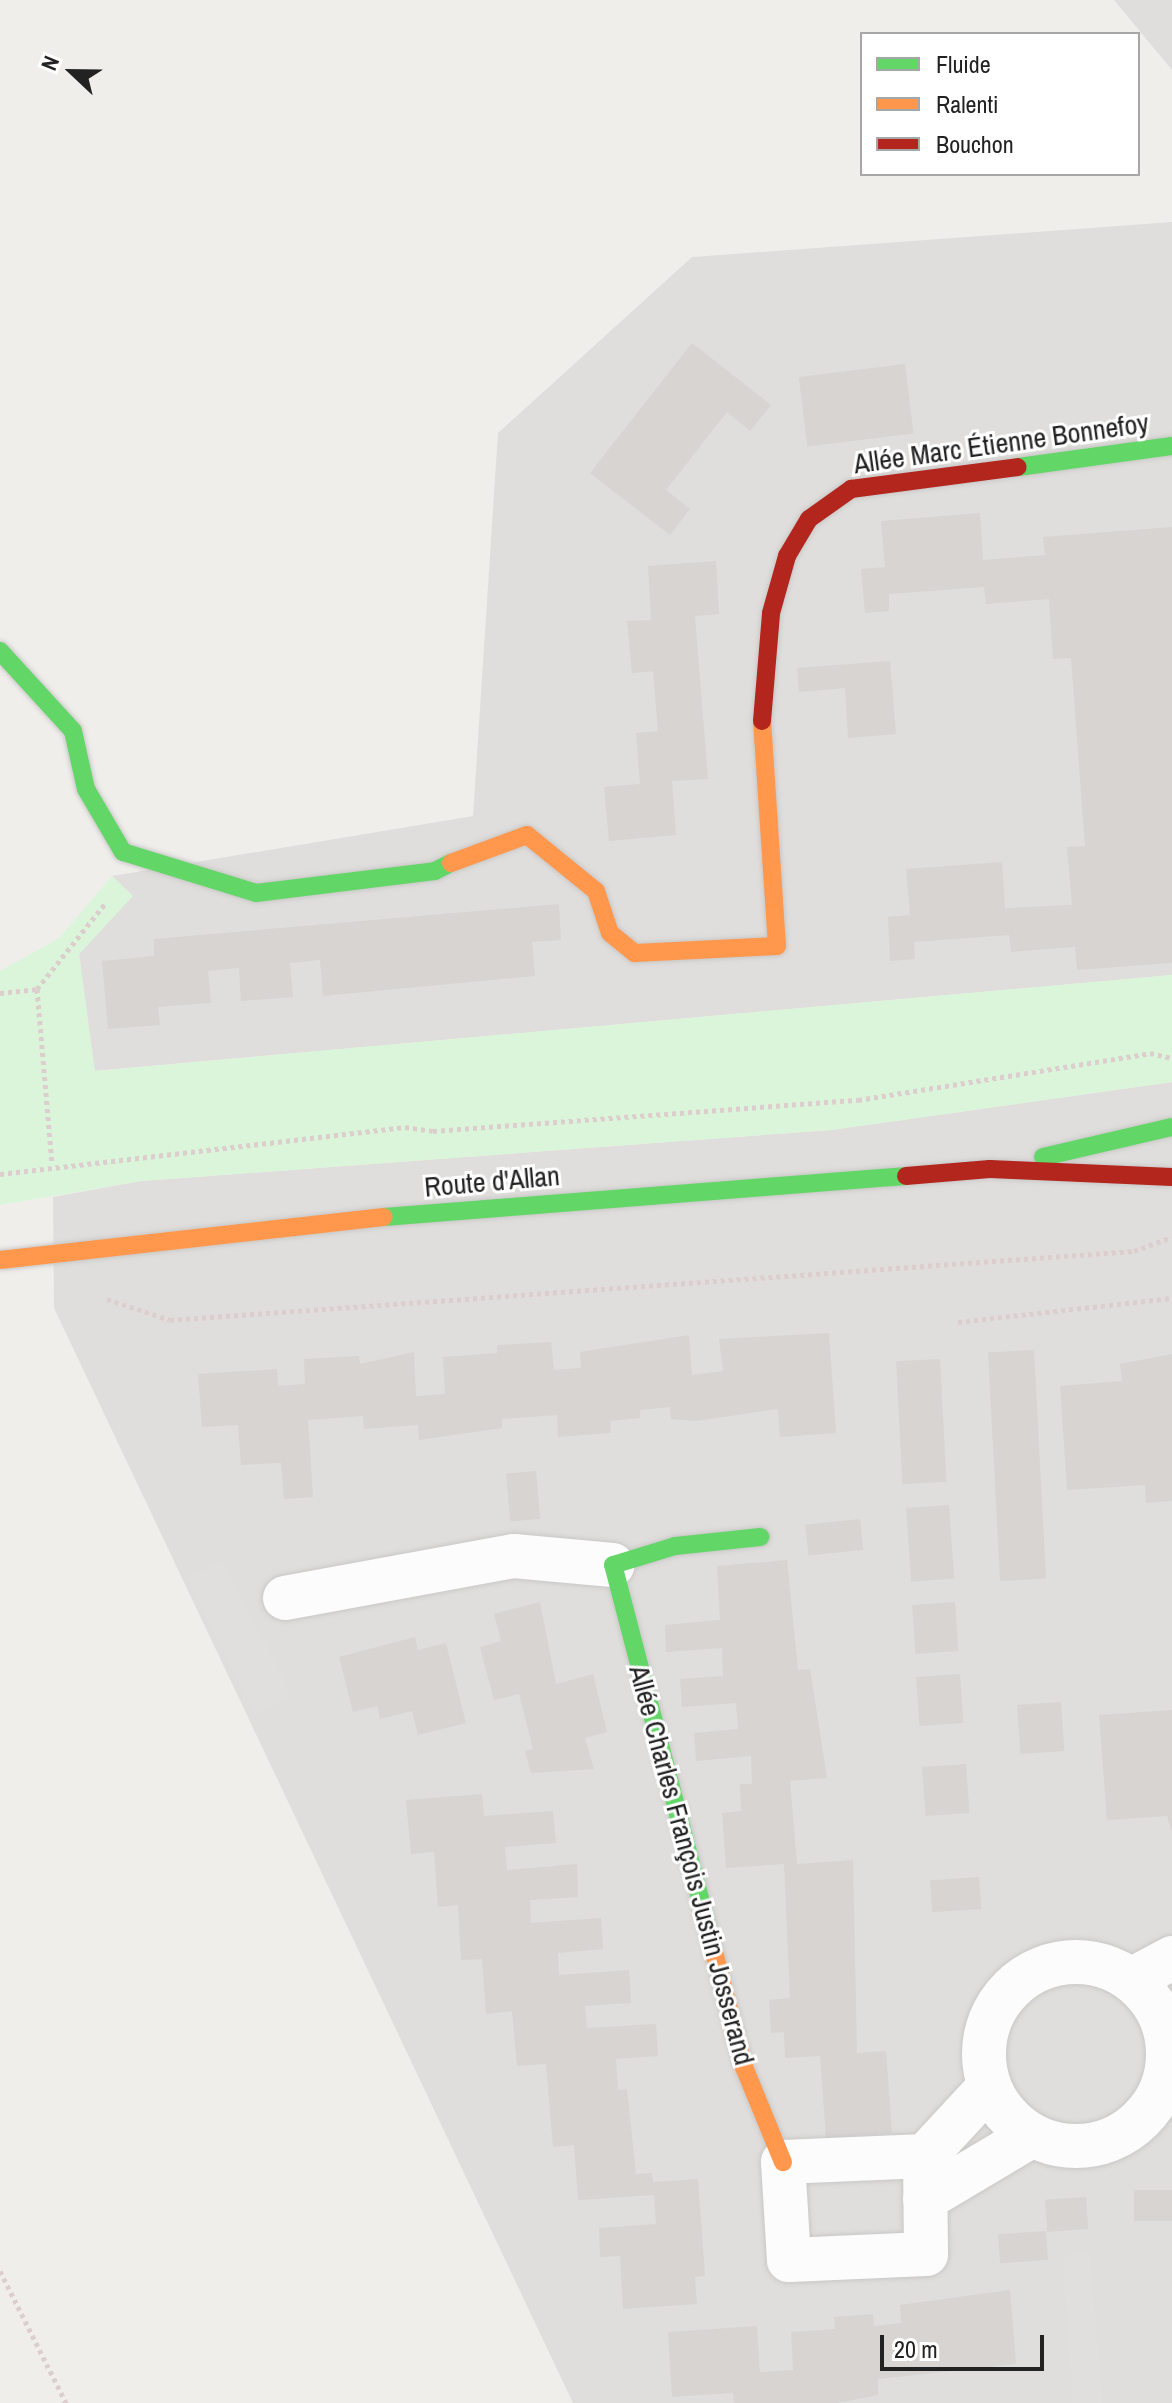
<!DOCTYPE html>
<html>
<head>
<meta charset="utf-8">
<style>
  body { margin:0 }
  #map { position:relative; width:1172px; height:2403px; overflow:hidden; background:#f0eeeb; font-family:"Archivo Narrow",sans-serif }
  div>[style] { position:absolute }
  .residential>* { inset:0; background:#dfdedc }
  .park>* { inset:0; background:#daf5da }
  .parking>* { inset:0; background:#e0dfde; transform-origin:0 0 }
  .building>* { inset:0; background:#d7d4d2; transform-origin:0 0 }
  .path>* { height:5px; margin-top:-2.5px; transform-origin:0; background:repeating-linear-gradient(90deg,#dccecd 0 4px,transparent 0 8px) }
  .roads { filter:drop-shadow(0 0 2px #c9c8c7) drop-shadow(0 0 2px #c9c8c7) }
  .street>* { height:44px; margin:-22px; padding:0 22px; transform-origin:22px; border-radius:22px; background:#fdfcfc }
  .street>.ring { margin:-22px; padding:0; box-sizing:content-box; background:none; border:44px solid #fdfcfc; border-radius:50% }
  .fast>* { height:18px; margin:-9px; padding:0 9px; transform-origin:9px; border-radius:9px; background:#63d668 }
  .slow>* { height:18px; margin:-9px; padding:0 9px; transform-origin:9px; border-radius:9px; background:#ff974d }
  .jam>* { height:18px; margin:-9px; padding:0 9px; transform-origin:9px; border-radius:9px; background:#b3261e }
  span { translate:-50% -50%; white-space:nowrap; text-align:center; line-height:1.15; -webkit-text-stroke:6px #fff; paint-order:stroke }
  .street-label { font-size:28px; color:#222 }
  .legend { position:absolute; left:860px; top:32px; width:280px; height:144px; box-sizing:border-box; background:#fff; border:2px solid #a7a7a7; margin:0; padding:10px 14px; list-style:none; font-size:24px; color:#222 }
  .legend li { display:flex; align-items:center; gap:16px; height:40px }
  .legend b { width:40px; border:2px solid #a7a7a7 }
  .north { position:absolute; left:32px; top:32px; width:80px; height:80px; -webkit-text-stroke:6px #fff; paint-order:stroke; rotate:292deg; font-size:22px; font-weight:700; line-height:32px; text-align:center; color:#222 }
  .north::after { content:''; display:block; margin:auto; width:28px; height:36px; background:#222; clip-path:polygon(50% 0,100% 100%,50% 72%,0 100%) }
  .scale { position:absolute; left:880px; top:2335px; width:164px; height:36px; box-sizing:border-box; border:4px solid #222; border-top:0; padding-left:10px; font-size:24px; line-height:28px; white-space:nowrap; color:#222; -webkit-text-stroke:6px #fff; paint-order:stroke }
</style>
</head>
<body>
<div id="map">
  <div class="residential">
    <i style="clip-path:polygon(1114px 0,1172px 0,1172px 70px)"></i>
    <i style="clip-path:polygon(1172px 222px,1172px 975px,94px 1071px,79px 954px,132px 896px,112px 876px,473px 816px,498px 433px,692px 257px)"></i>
    <i style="clip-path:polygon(1172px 1082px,1172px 2403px,573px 2403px,54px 1308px,53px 1197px,141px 1181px,831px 1130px)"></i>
  </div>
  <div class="park">
    <i style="clip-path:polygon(112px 876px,133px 896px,79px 954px,95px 1071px,1172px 975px,1172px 1082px,831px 1130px,141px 1181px,0 1205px,0 971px,59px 938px)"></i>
  </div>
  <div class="parking">
    <i style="left:223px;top:1560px;width:151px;height:41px;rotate:63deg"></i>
    <i style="clip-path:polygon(1089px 2252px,1103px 2403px,1073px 2403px,1063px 2256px)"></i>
  </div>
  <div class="building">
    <i style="clip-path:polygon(692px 343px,771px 405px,750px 431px,727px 412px,666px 490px,690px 509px,670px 535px,590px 473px)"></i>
    <i style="left:905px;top:364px;width:70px;height:107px;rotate:83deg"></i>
    <i style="clip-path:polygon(980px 513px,983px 560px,1045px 555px,1043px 537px,1172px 527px,1172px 963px,1077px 970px,1075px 947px,1011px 952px,1009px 935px,914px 942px,915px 959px,890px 961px,888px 917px,910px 915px,906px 869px,1002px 862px,1005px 908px,1072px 905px,1067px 847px,1085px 846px,1071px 658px,1053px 659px,1049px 599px,986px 604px,984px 587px,889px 594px,889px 611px,865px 613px,861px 569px,885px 567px,881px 521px)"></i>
    <i style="clip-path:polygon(716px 561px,719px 614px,695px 616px,708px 779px,672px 781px,676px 835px,609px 841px,604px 787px,640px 784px,636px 733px,658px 731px,653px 671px,632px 673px,627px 621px,651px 620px,648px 566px)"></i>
    <i style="clip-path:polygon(890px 661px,896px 734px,848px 738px,845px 688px,799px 692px,797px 668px)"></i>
    <i style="clip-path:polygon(559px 904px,561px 940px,532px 942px,535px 976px,323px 996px,320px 960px,290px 963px,293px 997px,241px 1001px,239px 968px,208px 971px,211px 1003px,158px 1007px,160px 1025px,108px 1029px,102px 961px,154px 956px,154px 939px)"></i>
    <i style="clip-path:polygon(829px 1333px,836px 1433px,780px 1437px,778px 1409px,696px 1421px,671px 1419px,670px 1407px,640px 1410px,640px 1418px,610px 1421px,611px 1433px,558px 1437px,557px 1415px,502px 1419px,502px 1428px,419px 1440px,418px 1425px,364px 1429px,363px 1416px,308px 1420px,313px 1497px,284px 1499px,281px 1463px,241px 1465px,238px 1425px,202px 1427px,198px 1374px,277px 1369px,278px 1386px,305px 1384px,304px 1359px,359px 1356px,360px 1364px,414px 1352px,416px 1396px,445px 1394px,443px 1357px,497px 1353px,497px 1345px,551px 1342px,554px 1370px,581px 1368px,580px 1352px,689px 1335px,692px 1375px,723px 1371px,719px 1339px)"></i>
    <i style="left:1034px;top:1350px;width:229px;height:46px;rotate:87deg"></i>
    <i style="clip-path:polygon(1172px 1354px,1172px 1501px,1146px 1503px,1145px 1485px,1067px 1490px,1060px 1386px,1122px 1381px,1120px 1364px)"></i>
    <i style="left:940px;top:1359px;width:123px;height:44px;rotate:87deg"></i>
    <i style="left:536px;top:1471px;width:48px;height:30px;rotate:85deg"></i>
    <i style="left:949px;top:1505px;width:74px;height:43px;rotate:86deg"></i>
    <i style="left:860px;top:1519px;width:31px;height:55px;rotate:84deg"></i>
    <i style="clip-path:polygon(787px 1560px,798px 1670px,810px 1669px,827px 1778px,790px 1781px,797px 1864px,853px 1860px,857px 2053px,886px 2051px,892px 2133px,826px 2138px,820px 2056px,785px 2058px,784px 2032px,771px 2033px,769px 2000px,790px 1998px,784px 1864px,726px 1868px,722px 1813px,741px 1811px,740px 1784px,752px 1784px,751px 1756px,696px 1761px,694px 1733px,738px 1729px,736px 1703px,682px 1707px,680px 1679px,723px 1676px,722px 1648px,666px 1652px,665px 1625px,720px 1620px,717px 1566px)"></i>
    <i style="clip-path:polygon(540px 1602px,556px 1684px,593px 1674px,607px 1732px,585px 1738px,594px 1769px,531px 1773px,525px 1751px,533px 1749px,519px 1694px,494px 1700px,480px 1647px,501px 1641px,494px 1614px)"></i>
    <i style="left:955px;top:1602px;width:49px;height:43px;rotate:86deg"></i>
    <i style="clip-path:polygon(415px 1637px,418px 1650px,446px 1643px,466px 1723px,418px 1735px,412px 1711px,380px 1719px,377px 1706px,353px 1712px,339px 1657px)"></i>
    <i style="left:960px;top:1674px;width:49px;height:44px;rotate:86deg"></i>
    <i style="left:1061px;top:1702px;width:49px;height:44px;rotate:86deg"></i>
    <i style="clip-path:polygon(1172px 1710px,1172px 1833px,1167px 1816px,1107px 1820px,1099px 1715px)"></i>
    <i style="left:966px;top:1764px;width:49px;height:44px;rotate:86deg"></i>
    <i style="clip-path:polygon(482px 1794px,484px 1816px,553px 1811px,556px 1843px,505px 1847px,507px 1870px,577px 1864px,578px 1897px,530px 1900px,531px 1923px,601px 1918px,603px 1949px,558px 1953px,559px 1975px,629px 1970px,631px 2003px,585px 2006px,587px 2028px,656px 2024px,658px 2056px,616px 2059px,618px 2090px,627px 2089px,636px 2174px,652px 2173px,653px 2182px,698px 2179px,705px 2276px,695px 2277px,697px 2304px,623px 2309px,620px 2256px,600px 2257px,599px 2228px,656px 2224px,654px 2195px,578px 2200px,574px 2145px,553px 2147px,546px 2064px,517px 2066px,512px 2011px,486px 2014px,482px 1959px,461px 1960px,458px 1905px,438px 1907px,434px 1852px,411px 1854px,406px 1800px)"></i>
    <i style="left:979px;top:1877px;width:32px;height:49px;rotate:86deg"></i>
    <i style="left:1172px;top:2190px;width:31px;height:38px;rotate:90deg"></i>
    <i style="left:1086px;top:2197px;width:32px;height:41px;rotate:86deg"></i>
    <i style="left:1046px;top:2231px;width:29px;height:48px;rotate:86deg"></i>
    <i style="clip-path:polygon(1010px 2290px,1016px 2364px,878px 2379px,878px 2395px,837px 2403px,734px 2403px,733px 2393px,672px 2397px,668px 2332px,757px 2326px,760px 2372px,793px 2370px,791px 2332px,835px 2329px,834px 2317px,873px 2314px,874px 2326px,901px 2323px,900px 2305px)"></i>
  </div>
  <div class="path">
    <i style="left:37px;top:989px;width:112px;rotate:-51.5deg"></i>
    <i style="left:0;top:993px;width:37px;rotate:-6deg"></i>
    <i style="left:37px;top:989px;width:176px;rotate:85.1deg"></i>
    <i style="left:0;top:1174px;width:408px;rotate:-6.6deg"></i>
    <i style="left:405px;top:1127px;width:28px;rotate:8deg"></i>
    <i style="left:433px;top:1131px;width:426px;rotate:-4.2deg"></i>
    <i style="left:858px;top:1100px;width:296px;rotate:-9.1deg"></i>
    <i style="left:1150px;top:1053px;width:23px;rotate:13deg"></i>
    <i style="left:107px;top:1299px;width:66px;rotate:18.4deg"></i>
    <i style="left:170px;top:1320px;width:966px;rotate:-4.09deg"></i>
    <i style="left:1134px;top:1251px;width:40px;rotate:-20.2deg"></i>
    <i style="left:958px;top:1322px;width:215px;rotate:-6.4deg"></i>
    <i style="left:0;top:2271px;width:148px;rotate:63.4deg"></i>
  </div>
  <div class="roads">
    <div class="street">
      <i style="left:285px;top:1598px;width:233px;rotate:-10.4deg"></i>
      <i style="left:514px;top:1556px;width:99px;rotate:5.2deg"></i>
      <i class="ring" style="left:984px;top:1962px;width:140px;height:140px"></i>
      <i style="left:1131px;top:1980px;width:47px;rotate:-28.2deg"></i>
      <i style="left:925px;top:2156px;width:98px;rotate:89.4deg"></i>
      <i style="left:926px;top:2254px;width:137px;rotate:177.5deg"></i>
      <i style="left:789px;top:2260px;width:98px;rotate:-93.5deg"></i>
      <i style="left:783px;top:2162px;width:142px;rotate:-2.4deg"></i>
      <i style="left:925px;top:2156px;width:94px;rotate:-47.2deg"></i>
      <i style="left:925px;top:2199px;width:123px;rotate:-30.7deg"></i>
    </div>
    <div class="fast">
      <i style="left:1018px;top:467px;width:155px;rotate:-7.8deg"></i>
      <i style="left:0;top:651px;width:108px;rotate:47.6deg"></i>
      <i style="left:73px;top:731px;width:59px;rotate:77.4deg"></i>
      <i style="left:86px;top:789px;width:73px;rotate:59.6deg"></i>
      <i style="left:123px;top:852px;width:139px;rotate:17.1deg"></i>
      <i style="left:256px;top:893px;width:180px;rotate:-7deg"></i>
      <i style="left:435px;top:871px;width:18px;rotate:-27deg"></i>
      <i style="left:1043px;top:1157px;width:132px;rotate:-13.1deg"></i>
      <i style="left:384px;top:1217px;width:524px;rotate:-4.49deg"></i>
      <i style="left:714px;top:1952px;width:400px;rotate:-104.6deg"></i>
      <i style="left:613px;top:1565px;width:65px;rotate:-17deg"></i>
      <i style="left:675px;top:1546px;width:86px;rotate:-6deg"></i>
    </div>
    <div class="slow">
      <i style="left:451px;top:863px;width:81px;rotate:-20.2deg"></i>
      <i style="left:527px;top:835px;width:89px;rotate:39.1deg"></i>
      <i style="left:596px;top:891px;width:44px;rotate:71.6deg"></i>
      <i style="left:610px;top:933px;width:32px;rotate:39deg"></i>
      <i style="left:635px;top:953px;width:142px;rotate:-2.8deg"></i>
      <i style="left:777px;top:946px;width:225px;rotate:-93.8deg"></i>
      <i style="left:0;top:1260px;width:386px;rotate:-6.4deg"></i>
      <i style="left:714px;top:1952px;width:119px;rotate:75.4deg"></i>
      <i style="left:744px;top:2067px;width:103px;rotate:67.7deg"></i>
    </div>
    <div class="jam">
      <i style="left:762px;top:721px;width:108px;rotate:-85.2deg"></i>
      <i style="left:771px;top:613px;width:59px;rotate:-74.3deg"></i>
      <i style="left:787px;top:556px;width:43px;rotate:-59.3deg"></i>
      <i style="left:809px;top:519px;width:52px;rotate:-35.5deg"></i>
      <i style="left:851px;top:489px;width:168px;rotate:-7.5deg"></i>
      <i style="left:906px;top:1176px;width:84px;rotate:-4.8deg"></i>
      <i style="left:990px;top:1169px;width:182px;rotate:2.5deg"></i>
    </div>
  </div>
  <div class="street-label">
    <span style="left:1001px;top:443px;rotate:-8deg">Allée Marc Étienne Bonnefoy</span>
    <span style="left:492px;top:1181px;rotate:-5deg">Route d'Allan</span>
    <span style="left:692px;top:1865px;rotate:75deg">Allée Charles François Justin Josserand</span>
  </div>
  <ul class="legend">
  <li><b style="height:10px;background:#63d668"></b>Fluide</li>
  <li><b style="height:10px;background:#ff974d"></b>Ralenti</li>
  <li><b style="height:10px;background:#b3261e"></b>Bouchon</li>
  </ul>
  <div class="north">N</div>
  <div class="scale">20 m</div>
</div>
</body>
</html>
